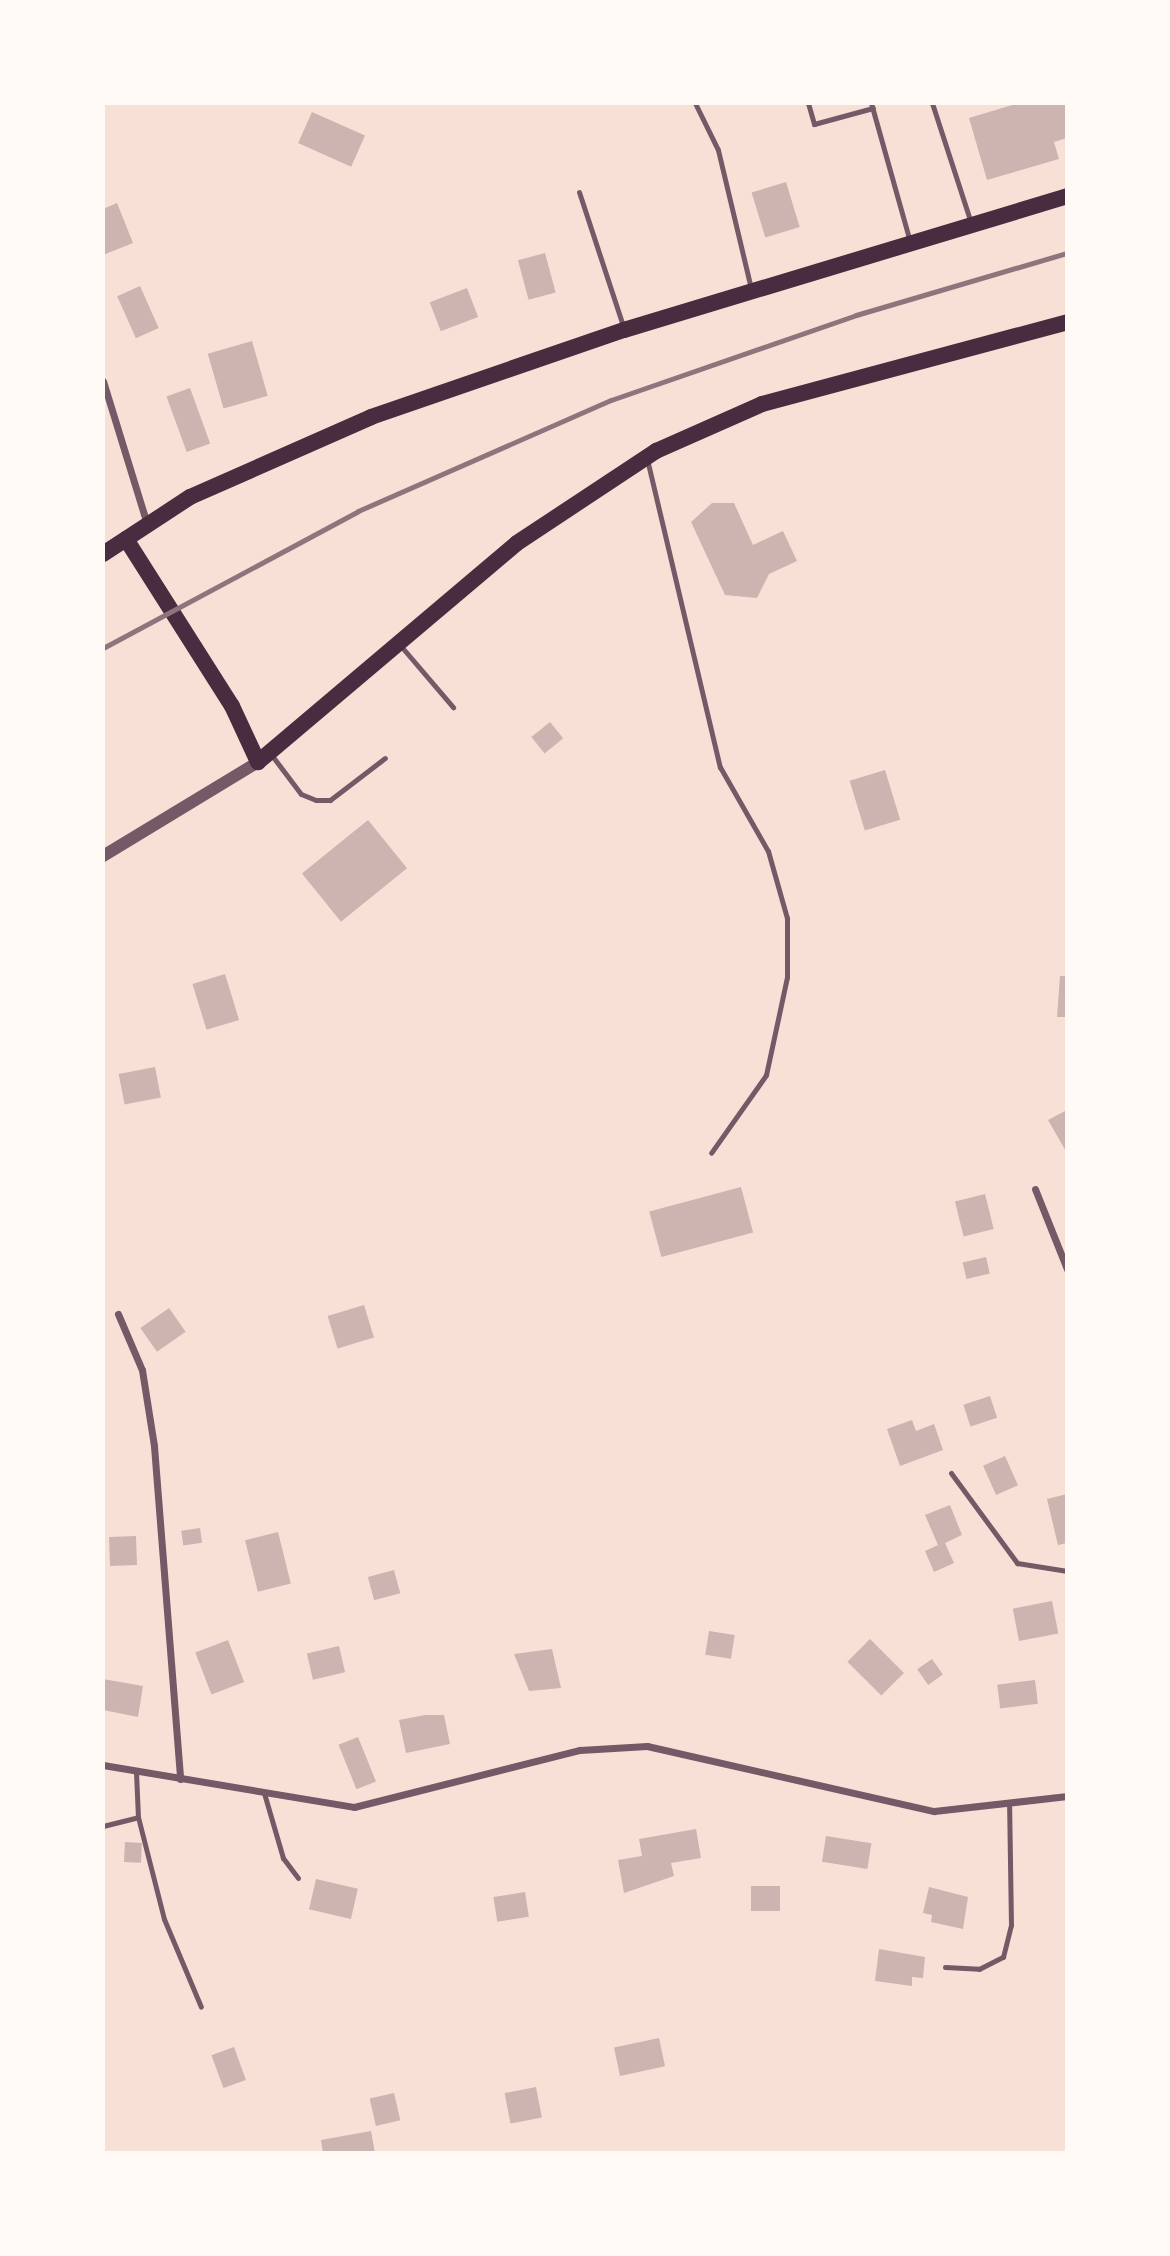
<!DOCTYPE html>
<html>
<head>
<meta charset="utf-8">
<style>
  body { margin:0 }
  #map { position:relative; width:1170px; height:2256px; overflow:hidden; background:#f7e1d7; font-family:"Source Sans 3",sans-serif }
  div>[style] { position:absolute }
  .building>* { inset:0; background:#ccb4b1; transform-origin:0 0 }
  .service>* { height:5px; margin:-2.5px; padding:0 2.5px; transform-origin:2.5px; border-radius:2.5px; background:#755966 }
  .minor>* { height:7px; margin:-3.5px; padding:0 3.5px; transform-origin:3.5px; border-radius:3.5px; background:#755966 }
  .tertiary>* { height:12px; margin:-6px; padding:0 6px; transform-origin:6px; border-radius:6px; background:#755966 }
  .primary>* { height:16px; margin:-8px; padding:0 8px; transform-origin:8px; border-radius:8px; background:#4a2c40 }
  .rail>* { height:5px; margin:-2.5px; padding:0 2.5px; transform-origin:2.5px; border-radius:2.5px; background:#8f747c }
  span { translate:-50% -50%; white-space:nowrap; text-align:center; line-height:1.15; -webkit-text-stroke:5px #fffaf5; paint-order:stroke }
  .frame { position:absolute; inset:0; border:105px solid #fffaf5; pointer-events:none }
</style>
</head>
<body>
<div id="map">
  <div class="building">
    <i style="clip-path:polygon(1019px 103px,1067px 103px,1067px 138px,1054px 142px,1059px 159px,987px 180px,969px 118px)"></i>
    <i style="left:312px;top:112px;width:58px;height:34px;rotate:24deg"></i>
    <i style="left:786px;top:182px;width:47px;height:36px;rotate:73deg"></i>
    <i style="clip-path:polygon(117px 203px,133px 243px,103px 255px,103px 209px)"></i>
    <i style="left:545px;top:253px;width:41px;height:28px;rotate:75deg"></i>
    <i style="left:140px;top:286px;width:46px;height:25px;rotate:66deg"></i>
    <i style="left:467px;top:288px;width:31px;height:40px;rotate:69deg"></i>
    <i style="left:252px;top:341px;width:57px;height:46px;rotate:74deg"></i>
    <i style="left:190px;top:388px;width:59px;height:25px;rotate:70deg"></i>
    <i style="clip-path:polygon(712px 503px,734px 503px,753px 545px,783px 531px,797px 561px,769px 574px,757px 598px,725px 595px,691px 522px)"></i>
    <i style="left:550px;top:722px;width:21px;height:24px;rotate:51deg"></i>
    <i style="left:885px;top:770px;width:52px;height:37px;rotate:73deg"></i>
    <i style="left:368px;top:820px;width:62px;height:85px;rotate:51deg"></i>
    <i style="left:225px;top:974px;width:48px;height:34px;rotate:73deg"></i>
    <i style="clip-path:polygon(1060px 976px,1067px 976px,1067px 1017px,1057px 1017px)"></i>
    <i style="left:155px;top:1067px;width:31px;height:37px;rotate:79deg"></i>
    <i style="clip-path:polygon(1067px 1110px,1067px 1153px,1048px 1120px)"></i>
    <i style="left:741px;top:1187px;width:47px;height:95px;rotate:75deg"></i>
    <i style="left:985px;top:1194px;width:36px;height:31px;rotate:76deg"></i>
    <i style="left:986px;top:1257px;width:17px;height:24px;rotate:77deg"></i>
    <i style="left:364px;top:1305px;width:34px;height:38px;rotate:73deg"></i>
    <i style="left:169px;top:1308px;width:29px;height:35px;rotate:55deg"></i>
    <i style="left:990px;top:1396px;width:23px;height:28px;rotate:72deg"></i>
    <i style="clip-path:polygon(912px 1420px,916px 1431px,934px 1424px,943px 1450px,900px 1466px,887px 1429px)"></i>
    <i style="left:1005px;top:1456px;width:32px;height:24px;rotate:66deg"></i>
    <i style="clip-path:polygon(1067px 1494px,1067px 1543px,1058px 1545px,1047px 1499px)"></i>
    <i style="clip-path:polygon(950px 1505px,962px 1535px,945px 1543px,954px 1563px,934px 1572px,925px 1551px,938px 1545px,925px 1515px)"></i>
    <i style="left:200px;top:1528px;width:15px;height:19px;rotate:82deg"></i>
    <i style="left:278px;top:1532px;width:53px;height:34px;rotate:76deg"></i>
    <i style="left:136px;top:1536px;width:29px;height:27px;rotate:88deg"></i>
    <i style="left:394px;top:1570px;width:24px;height:27px;rotate:75deg"></i>
    <i style="left:1052px;top:1601px;width:33px;height:40px;rotate:79deg"></i>
    <i style="left:709px;top:1631px;width:26px;height:24px;rotate:9deg"></i>
    <i style="left:870px;top:1639px;width:48px;height:32px;rotate:45deg"></i>
    <i style="left:228px;top:1640px;width:45px;height:35px;rotate:69deg"></i>
    <i style="left:339px;top:1646px;width:27px;height:33px;rotate:77deg"></i>
    <i style="clip-path:polygon(552px 1649px,561px 1688px,529px 1691px,514px 1654px)"></i>
    <i style="left:932px;top:1659px;width:19px;height:18px;rotate:55deg"></i>
    <i style="clip-path:polygon(103px 1679px,143px 1686px,138px 1717px,103px 1710px)"></i>
    <i style="left:1035px;top:1680px;width:24px;height:38px;rotate:83deg"></i>
    <i style="clip-path:polygon(425px 1715px,444px 1715px,450px 1744px,406px 1753px,399px 1720px)"></i>
    <i style="left:358px;top:1737px;width:48px;height:21px;rotate:68deg"></i>
    <i style="clip-path:polygon(696px 1829px,701px 1858px,671px 1863px,674px 1876px,624px 1893px,618px 1860px,642px 1856px,639px 1839px)"></i>
    <i style="left:826px;top:1836px;width:46px;height:26px;rotate:9deg"></i>
    <i style="left:125px;top:1842px;width:17px;height:20px;rotate:3deg"></i>
    <i style="left:316px;top:1879px;width:43px;height:31px;rotate:13deg"></i>
    <i style="left:751px;top:1886px;width:29px;height:25px"></i>
    <i style="clip-path:polygon(929px 1887px,968px 1897px,963px 1929px,931px 1922px,932px 1915px,923px 1913px)"></i>
    <i style="left:525px;top:1892px;width:25px;height:32px;rotate:81deg"></i>
    <i style="clip-path:polygon(879px 1949px,925px 1957px,923px 1978px,912px 1977px,912px 1986px,875px 1981px)"></i>
    <i style="left:659px;top:2038px;width:29px;height:46px;rotate:78deg"></i>
    <i style="left:234px;top:2047px;width:35px;height:24px;rotate:70deg"></i>
    <i style="left:536px;top:2087px;width:31px;height:32px;rotate:79deg"></i>
    <i style="left:394px;top:2093px;width:28px;height:25px;rotate:77deg"></i>
    <i style="clip-path:polygon(371px 2131px,375px 2153px,323px 2153px,321px 2140px)"></i>
  </div>
  <div class="service">
    <i style="left:695px;top:103px;width:52px;rotate:63.9deg"></i>
    <i style="left:718px;top:150px;width:143px;rotate:76.6deg"></i>
    <i style="left:808px;top:103px;width:22px;rotate:74deg"></i>
    <i style="left:814px;top:124px;width:61px;rotate:-15.2deg"></i>
    <i style="left:871px;top:103px;width:144px;rotate:74.3deg"></i>
    <i style="left:932px;top:103px;width:126px;rotate:72deg"></i>
    <i style="left:579px;top:192px;width:144px;rotate:71.8deg"></i>
    <i style="left:647px;top:459px;width:317px;rotate:76.7deg"></i>
    <i style="left:720px;top:767px;width:97px;rotate:60.3deg"></i>
    <i style="left:768px;top:851px;width:70px;rotate:74.2deg"></i>
    <i style="left:787px;top:918px;width:59px;rotate:90deg"></i>
    <i style="left:787px;top:977px;width:100px;rotate:102.1deg"></i>
    <i style="left:766px;top:1075px;width:95px;rotate:125.2deg"></i>
    <i style="left:400px;top:645px;width:82px;rotate:49.5deg"></i>
    <i style="left:270px;top:753px;width:51px;rotate:52.9deg"></i>
    <i style="left:301px;top:794px;width:16px;rotate:22deg"></i>
    <i style="left:316px;top:800px;width:14px"></i>
    <i style="left:330px;top:800px;width:69px;rotate:-37.4deg"></i>
    <i style="left:951px;top:1473px;width:112px;rotate:53.7deg"></i>
    <i style="left:1017px;top:1563px;width:51px;rotate:9.1deg"></i>
    <i style="left:136px;top:1772px;width:45px;rotate:87.5deg"></i>
    <i style="left:138px;top:1817px;width:105px;rotate:75.7deg"></i>
    <i style="left:164px;top:1919px;width:95px;rotate:67.2deg"></i>
    <i style="left:264px;top:1793px;width:68px;rotate:73.7deg"></i>
    <i style="left:283px;top:1858px;width:25px;rotate:53deg"></i>
    <i style="left:103px;top:1826px;width:36px;rotate:-14deg"></i>
    <i style="left:945px;top:1967px;width:34px;rotate:3deg"></i>
    <i style="left:979px;top:1969px;width:27px;rotate:-27deg"></i>
    <i style="left:1003px;top:1957px;width:33px;rotate:-76deg"></i>
    <i style="left:1011px;top:1925px;width:121px;rotate:-90.9deg"></i>
  </div>
  <div class="minor">
    <i style="left:103px;top:381px;width:150px;rotate:72.9deg"></i>
    <i style="left:1035px;top:1189px;width:86px;rotate:68.2deg"></i>
    <i style="left:118px;top:1314px;width:61px;rotate:66.8deg"></i>
    <i style="left:142px;top:1370px;width:77px;rotate:81deg"></i>
    <i style="left:154px;top:1446px;width:334px;rotate:85.5deg"></i>
    <i style="left:103px;top:1765px;width:254px;rotate:9.5deg"></i>
    <i style="left:354px;top:1807px;width:233px;rotate:-14.2deg"></i>
    <i style="left:580px;top:1750px;width:67px;rotate:-3.4deg"></i>
    <i style="left:647px;top:1746px;width:294px;rotate:12.8deg"></i>
    <i style="left:934px;top:1811px;width:134px;rotate:-6.4deg"></i>
  </div>
  <div class="tertiary">
    <i style="left:103px;top:856px;width:181px;rotate:-31.2deg"></i>
  </div>
  <div class="primary">
    <i style="left:126px;top:539px;width:198px;rotate:57.6deg"></i>
    <i style="left:232px;top:706px;width:62px;rotate:65.1deg"></i>
    <i style="left:258px;top:762px;width:339px;rotate:-40.2deg"></i>
    <i style="left:517px;top:543px;width:167px;rotate:-33.5deg"></i>
    <i style="left:656px;top:451px;width:116px;rotate:-23.9deg"></i>
    <i style="left:762px;top:404px;width:316px;rotate:-15deg"></i>
    <i style="left:103px;top:554px;width:104px;rotate:-33.2deg"></i>
    <i style="left:190px;top:497px;width:198px;rotate:-23.8deg"></i>
    <i style="left:371px;top:417px;width:268px;rotate:-19deg"></i>
    <i style="left:624px;top:330px;width:463px;rotate:-16.8deg"></i>
  </div>
  <div class="rail">
    <i style="left:103px;top:648px;width:289px;rotate:-28.2deg"></i>
    <i style="left:358px;top:511px;width:276px;rotate:-23.7deg"></i>
    <i style="left:611px;top:400px;width:259px;rotate:-19.1deg"></i>
    <i style="left:856px;top:315px;width:220px;rotate:-16.4deg"></i>
  </div>
  <div class="frame"></div>
</div>
</body>
</html>
